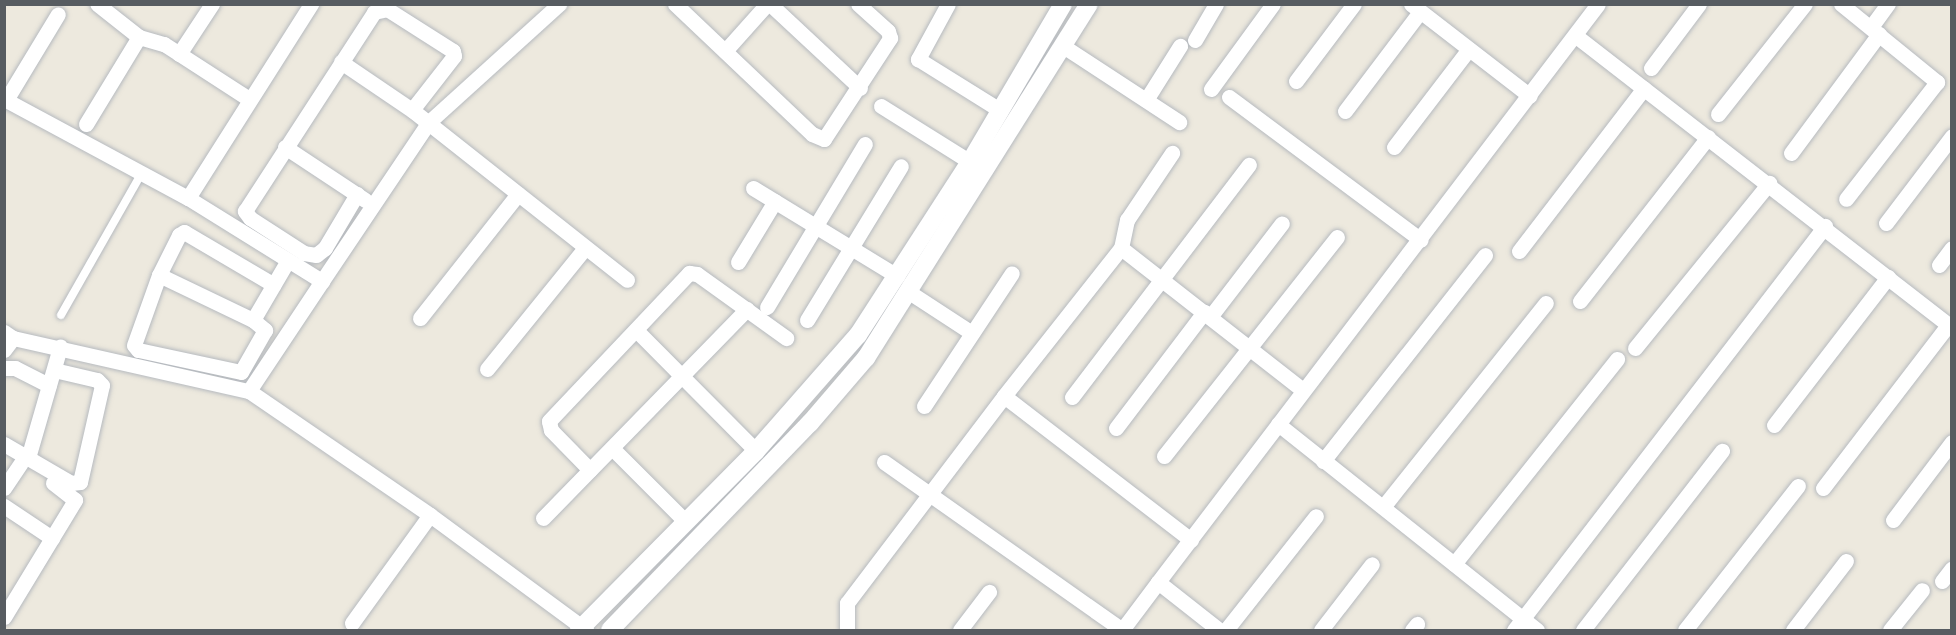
<!DOCTYPE html>
<html>
<head>
<meta charset="utf-8">
<style>
  body { margin:0 }
  #map { position:relative; width:1956px; height:635px; overflow:hidden; background:#ede9de; font-family:Figtree,sans-serif }
  div>[style] { position:absolute }
  .roads { filter:drop-shadow(0 0 2px #b6babf) drop-shadow(0 0 2px #b6babf) }
  .service>* { height:8px; margin:-4px; padding:0 4px; transform-origin:4px; border-radius:4px; background:#fff }
  .minor>* { height:15px; margin:-7.5px; padding:0 7.5px; transform-origin:7.5px; border-radius:7.5px; background:#fff }
  .tertiary>* { height:18px; margin:-9px; padding:0 9px; transform-origin:9px; border-radius:9px; background:#fff }
  span { translate:-50% -50%; white-space:nowrap; text-align:center; line-height:1.15; -webkit-text-stroke:4.5px #fff; paint-order:stroke }
  .frame { position:absolute; inset:0; border:6px solid #575c61; pointer-events:none }
</style>
</head>
<body>
<div id="map">
  <div class="roads">
    <div class="service">
      <i style="left:61px;top:315px;width:162px;rotate:-60.4deg"></i>
    </div>
    <div class="minor">
      <i style="left:675px;top:4px;width:189px;rotate:43.5deg"></i>
      <i style="left:812px;top:134px;width:13px;rotate:23deg"></i>
      <i style="left:824px;top:139px;width:121px;rotate:-56.8deg"></i>
      <i style="left:890px;top:38px;width:7px;rotate:-106deg"></i>
      <i style="left:888px;top:31px;width:40px;rotate:-138deg"></i>
      <i style="left:770px;top:4px;width:123px;rotate:43deg"></i>
      <i style="left:948px;top:4px;width:63px;rotate:118.6deg"></i>
      <i style="left:918px;top:59px;width:97px;rotate:31.9deg"></i>
      <i style="left:1411px;top:4px;width:150px;rotate:37.7deg"></i>
      <i style="left:1841px;top:4px;width:124px;rotate:39.1deg"></i>
      <i style="left:1937px;top:82px;width:148px;rotate:127.9deg"></i>
      <i style="left:1871px;top:27px;width:29px;rotate:-54deg"></i>
      <i style="left:1576px;top:36px;width:476px;rotate:37.8deg"></i>
      <i style="left:139px;top:37px;width:26px;rotate:16deg"></i>
      <i style="left:164px;top:44px;width:101px;rotate:32.9deg"></i>
      <i style="left:1195px;top:40px;width:42px;rotate:-59.7deg"></i>
      <i style="left:1063px;top:46px;width:139px;rotate:33.2deg"></i>
      <i style="left:725px;top:51px;width:63px;rotate:-48.2deg"></i>
      <i style="left:179px;top:54px;width:60px;rotate:-56.6deg"></i>
      <i style="left:341px;top:62px;width:86px;rotate:34.1deg"></i>
      <i style="left:1651px;top:68px;width:80px;rotate:-53.1deg"></i>
      <i style="left:1296px;top:81px;width:96px;rotate:-53deg"></i>
      <i style="left:1211px;top:89px;width:105px;rotate:-53.9deg"></i>
      <i style="left:1229px;top:97px;width:239px;rotate:36.7deg"></i>
      <i style="left:4px;top:99px;width:209px;rotate:28.3deg"></i>
      <i style="left:188px;top:198px;width:158px;rotate:31.8deg"></i>
      <i style="left:322px;top:281px;width:132px;rotate:123.6deg"></i>
      <i style="left:6px;top:100px;width:100px;rotate:-58.8deg"></i>
      <i style="left:1146px;top:100px;width:64px;rotate:-57.8deg"></i>
      <i style="left:881px;top:106px;width:117px;rotate:32.1deg"></i>
      <i style="left:1345px;top:111px;width:124px;rotate:-52.9deg"></i>
      <i style="left:1718px;top:114px;width:140px;rotate:-51.7deg"></i>
      <i style="left:86px;top:124px;width:102px;rotate:-58.7deg"></i>
      <i style="left:139px;top:37px;width:53px;rotate:-141.8deg"></i>
      <i style="left:285px;top:147px;width:96px;rotate:33.5deg"></i>
      <i style="left:1394px;top:147px;width:123px;rotate:-52.6deg"></i>
      <i style="left:1791px;top:153px;width:148px;rotate:-53.5deg"></i>
      <i style="left:753px;top:188px;width:169px;rotate:31.4deg"></i>
      <i style="left:357px;top:194px;width:63px;rotate:120.7deg"></i>
      <i style="left:325px;top:248px;width:11px;rotate:142deg"></i>
      <i style="left:316px;top:255px;width:12px;rotate:-171deg"></i>
      <i style="left:304px;top:253px;width:64px;rotate:-147.1deg"></i>
      <i style="left:250px;top:218px;width:9px;rotate:-126deg"></i>
      <i style="left:245px;top:211px;width:237px;rotate:-57deg"></i>
      <i style="left:374px;top:12px;width:13px;rotate:-13deg"></i>
      <i style="left:387px;top:9px;width:78px;rotate:32.5deg"></i>
      <i style="left:453px;top:51px;width:5px;rotate:79deg"></i>
      <i style="left:454px;top:56px;width:68px;rotate:127.9deg"></i>
      <i style="left:412px;top:110px;width:274px;rotate:38.3deg"></i>
      <i style="left:188px;top:198px;width:230px;rotate:-57.6deg"></i>
      <i style="left:1886px;top:223px;width:109px;rotate:-52.8deg"></i>
      <i style="left:1121px;top:248px;width:231px;rotate:38deg"></i>
      <i style="left:1519px;top:251px;width:205px;rotate:-52.5deg"></i>
      <i style="left:738px;top:262px;width:71px;rotate:-58.8deg"></i>
      <i style="left:1939px;top:265px;width:21px;rotate:-53deg"></i>
      <i style="left:159px;top:275px;width:104px;rotate:25.6deg"></i>
      <i style="left:253px;top:320px;width:69px;rotate:-59.7deg"></i>
      <i style="left:322px;top:281px;width:192px;rotate:-56.1deg"></i>
      <i style="left:429px;top:122px;width:176px;rotate:-42.2deg"></i>
      <i style="left:909px;top:292px;width:75px;rotate:33.1deg"></i>
      <i style="left:1580px;top:301px;width:208px;rotate:-52deg"></i>
      <i style="left:767px;top:307px;width:190px;rotate:-59deg"></i>
      <i style="left:1210px;top:317px;width:118px;rotate:-52.5deg"></i>
      <i style="left:420px;top:318px;width:158px;rotate:-51.7deg"></i>
      <i style="left:253px;top:320px;width:16px;rotate:40deg"></i>
      <i style="left:265px;top:330px;width:48px;rotate:119.7deg"></i>
      <i style="left:241px;top:372px;width:105px;rotate:-167.9deg"></i>
      <i style="left:138px;top:350px;width:6px;rotate:-129deg"></i>
      <i style="left:134px;top:345px;width:74px;rotate:-70.3deg"></i>
      <i style="left:159px;top:275px;width:45px;rotate:-63.4deg"></i>
      <i style="left:179px;top:235px;width:6px;rotate:-31deg"></i>
      <i style="left:184px;top:232px;width:104px;rotate:30.5deg"></i>
      <i style="left:807px;top:320px;width:180px;rotate:-58.6deg"></i>
      <i style="left:636px;top:330px;width:170px;rotate:45.2deg"></i>
      <i style="left:4px;top:332px;width:11px;rotate:34deg"></i>
      <i style="left:13px;top:338px;width:242px;rotate:12.7deg"></i>
      <i style="left:249px;top:391px;width:219px;rotate:34.4deg"></i>
      <i style="left:430px;top:515px;width:194px;rotate:36.4deg"></i>
      <i style="left:1635px;top:348px;width:213px;rotate:-50.9deg"></i>
      <i style="left:4px;top:350px;width:15px;rotate:-53deg"></i>
      <i style="left:4px;top:368px;width:11px"></i>
      <i style="left:15px;top:368px;width:38px;rotate:27deg"></i>
      <i style="left:487px;top:369px;width:156px;rotate:-51deg"></i>
      <i style="left:1004px;top:396px;width:189px;rotate:-51.7deg"></i>
      <i style="left:1121px;top:248px;width:29px;rotate:-78deg"></i>
      <i style="left:1127px;top:220px;width:81px;rotate:-56.1deg"></i>
      <i style="left:1072px;top:397px;width:292px;rotate:-52.7deg"></i>
      <i style="left:924px;top:406px;width:159px;rotate:-56.5deg"></i>
      <i style="left:1278px;top:424px;width:331px;rotate:38.5deg"></i>
      <i style="left:1774px;top:425px;width:187px;rotate:-52.4deg"></i>
      <i style="left:1116px;top:428px;width:146px;rotate:-52.8deg"></i>
      <i style="left:4px;top:444px;width:78px;rotate:30.2deg"></i>
      <i style="left:71px;top:483px;width:9px;rotate:-6deg"></i>
      <i style="left:80px;top:482px;width:99px;rotate:-77.2deg"></i>
      <i style="left:102px;top:385px;width:7px;rotate:-135deg"></i>
      <i style="left:97px;top:380px;width:44px;rotate:-166.9deg"></i>
      <i style="left:612px;top:448px;width:103px;rotate:45deg"></i>
      <i style="left:1164px;top:456px;width:279px;rotate:-51.7deg"></i>
      <i style="left:28px;top:458px;width:116px;rotate:-73.9deg"></i>
      <i style="left:1323px;top:461px;width:262px;rotate:-51.8deg"></i>
      <i style="left:884px;top:462px;width:291px;rotate:35.2deg"></i>
      <i style="left:590px;top:470px;width:56px;rotate:-134.3deg"></i>
      <i style="left:551px;top:430px;width:9px;rotate:-103deg"></i>
      <i style="left:549px;top:421px;width:204px;rotate:-46.6deg"></i>
      <i style="left:689px;top:273px;width:8px;rotate:7deg"></i>
      <i style="left:697px;top:274px;width:110px;rotate:35.7deg"></i>
      <i style="left:4px;top:488px;width:30px;rotate:-56deg"></i>
      <i style="left:1823px;top:488px;width:205px;rotate:-52.5deg"></i>
      <i style="left:4px;top:506px;width:58px;rotate:33.7deg"></i>
      <i style="left:1383px;top:507px;width:261px;rotate:-51.4deg"></i>
      <i style="left:543px;top:518px;width:292px;rotate:-45.7deg"></i>
      <i style="left:1893px;top:520px;width:98px;rotate:-52.9deg"></i>
      <i style="left:1454px;top:564px;width:262px;rotate:-51.5deg"></i>
      <i style="left:1942px;top:581px;width:16px;rotate:-52deg"></i>
      <i style="left:1158px;top:582px;width:726px;rotate:-52.72deg"></i>
      <i style="left:4px;top:617px;width:137px;rotate:-58.7deg"></i>
      <i style="left:75px;top:500px;width:28px;rotate:-142deg"></i>
      <i style="left:352px;top:623px;width:133px;rotate:-54.2deg"></i>
      <i style="left:847px;top:630px;width:27px;rotate:-90deg"></i>
      <i style="left:847px;top:603px;width:260px;rotate:-52.8deg"></i>
      <i style="left:1004px;top:396px;width:236px;rotate:37.6deg"></i>
      <i style="left:960px;top:630px;width:48px;rotate:-52.7deg"></i>
      <i style="left:1122px;top:630px;width:60px;rotate:-53.1deg"></i>
      <i style="left:1158px;top:582px;width:78px;rotate:38.2deg"></i>
      <i style="left:1226px;top:630px;width:145px;rotate:-51.7deg"></i>
      <i style="left:1321px;top:630px;width:83px;rotate:-52.3deg"></i>
      <i style="left:1412px;top:630px;width:8px;rotate:-50deg"></i>
      <i style="left:1514px;top:630px;width:510px;rotate:-52.41deg"></i>
      <i style="left:1583px;top:630px;width:227px;rotate:-52.2deg"></i>
      <i style="left:1685px;top:630px;width:183px;rotate:-51.9deg"></i>
      <i style="left:1793px;top:630px;width:87px;rotate:-52.5deg"></i>
      <i style="left:1890px;top:630px;width:51px;rotate:-51.3deg"></i>
    </div>
    <div class="tertiary">
      <i style="left:579px;top:630px;width:252px;rotate:-45.3deg"></i>
      <i style="left:756px;top:451px;width:154px;rotate:-48.7deg"></i>
      <i style="left:858px;top:335px;width:206px;rotate:-57.1deg"></i>
      <i style="left:970px;top:162px;width:183px;rotate:-59.5deg"></i>
      <i style="left:610px;top:630px;width:288px;rotate:-46deg"></i>
      <i style="left:810px;top:423px;width:86px;rotate:-49.3deg"></i>
      <i style="left:866px;top:358px;width:418px;rotate:-57.8deg"></i>
    </div>
  </div>
  <div class="frame"></div>
</div>
</body>
</html>
